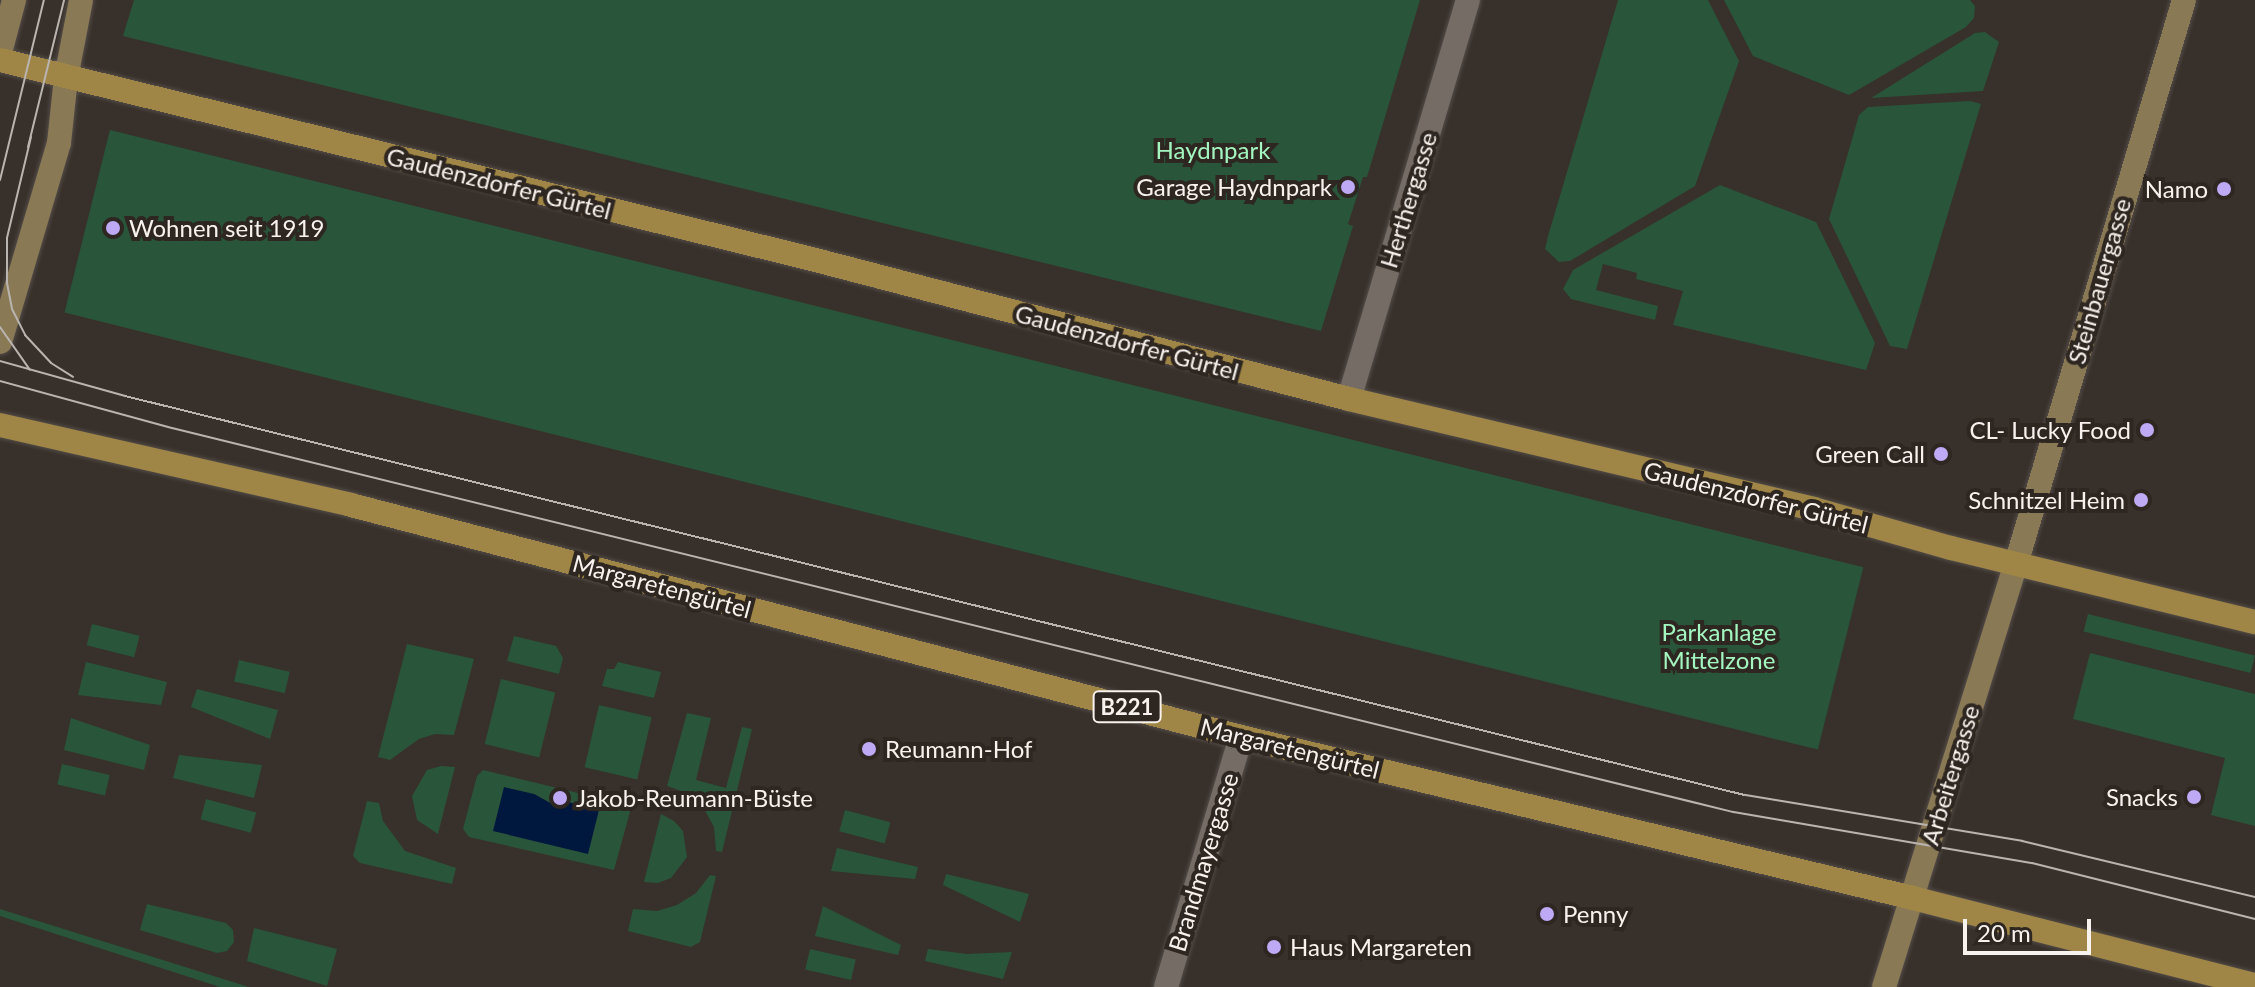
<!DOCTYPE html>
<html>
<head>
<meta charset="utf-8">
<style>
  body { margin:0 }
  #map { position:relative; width:2255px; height:987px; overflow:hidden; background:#38302a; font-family:Lato,sans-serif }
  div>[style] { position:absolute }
  .green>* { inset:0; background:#29553a; transform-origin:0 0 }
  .water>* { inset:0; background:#01183e }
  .roads { filter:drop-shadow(0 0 2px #534c48) drop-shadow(0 0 2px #534c48) }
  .street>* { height:24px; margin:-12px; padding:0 12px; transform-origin:12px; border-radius:12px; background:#756c65 }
  .secondary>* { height:24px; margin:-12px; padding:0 12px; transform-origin:12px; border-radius:12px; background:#8a7955 }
  .primary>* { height:24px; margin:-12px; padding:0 12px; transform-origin:12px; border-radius:12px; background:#9f8646 }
  .tram>* { height:2px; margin:-1px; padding:0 1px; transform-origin:1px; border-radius:1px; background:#bab4b0 }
  .dots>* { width:22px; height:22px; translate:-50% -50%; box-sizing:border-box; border:4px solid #2e2620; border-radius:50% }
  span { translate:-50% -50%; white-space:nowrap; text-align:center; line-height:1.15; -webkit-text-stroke:8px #2e2620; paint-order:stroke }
  .shield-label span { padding:2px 6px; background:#2e2620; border:2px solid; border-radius:6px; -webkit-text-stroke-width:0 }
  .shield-label { font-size:22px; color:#f8f2ef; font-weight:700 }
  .park-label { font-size:24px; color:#a3f6c0 }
  .street-label { font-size:24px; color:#f8f2ef }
  .poi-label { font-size:24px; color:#f8f2ef }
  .right { translate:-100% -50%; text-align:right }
  .left { translate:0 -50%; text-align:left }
  .scale { position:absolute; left:1963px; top:919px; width:128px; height:36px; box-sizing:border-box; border:4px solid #f8f2ef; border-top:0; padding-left:10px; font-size:24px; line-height:28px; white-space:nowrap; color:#f8f2ef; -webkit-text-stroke:6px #2e2620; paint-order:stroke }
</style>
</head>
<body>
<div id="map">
  <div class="green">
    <i style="clip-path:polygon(134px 0,1420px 0,1367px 177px,1363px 177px,1348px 224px,1353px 226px,1321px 331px,123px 36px)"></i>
    <i style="clip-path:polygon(1618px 0,1708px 0,1739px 61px,1695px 186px,1570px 261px,1559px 262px,1545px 249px,1548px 236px)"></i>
    <i style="clip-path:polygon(1724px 0,1970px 0,1975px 6px,1974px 18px,1966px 27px,1849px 95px,1753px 56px)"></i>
    <i style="clip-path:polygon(1985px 32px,1999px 42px,1983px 91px,1871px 98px,1975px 33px)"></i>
    <i style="clip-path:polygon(1970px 101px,1981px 104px,1907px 349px,1890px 346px,1829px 219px,1859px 115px,1868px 107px)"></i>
    <i style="left:110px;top:130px;width:1807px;height:188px;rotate:14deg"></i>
    <i style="clip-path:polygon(1720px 185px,1816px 222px,1875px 343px,1866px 370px,1673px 325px,1683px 291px,1636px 279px,1637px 273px,1603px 264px,1596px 290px,1658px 306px,1655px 320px,1571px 299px,1563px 289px,1573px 270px)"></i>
    <i style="left:2088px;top:614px;width:172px;height:18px;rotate:14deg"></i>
    <i style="left:92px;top:624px;width:49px;height:22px;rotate:14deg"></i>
    <i style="clip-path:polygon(514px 636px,556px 646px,563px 658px,559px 674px,507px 661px)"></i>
    <i style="clip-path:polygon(407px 644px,474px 659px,454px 735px,435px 734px,419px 739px,390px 760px,378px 757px)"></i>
    <i style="clip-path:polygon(2090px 653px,2255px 694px,2255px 826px,2211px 815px,2225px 758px,2073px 719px)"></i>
    <i style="left:239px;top:660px;width:52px;height:22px;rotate:13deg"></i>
    <i style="clip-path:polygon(86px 662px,167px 682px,161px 705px,78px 695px)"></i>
    <i style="clip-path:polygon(618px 662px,661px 672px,654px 698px,602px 686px,607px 669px,614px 669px)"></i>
    <i style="left:501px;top:679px;width:56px;height:67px;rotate:14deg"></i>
    <i style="clip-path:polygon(197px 689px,278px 710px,270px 739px,191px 707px)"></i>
    <i style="left:599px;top:705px;width:54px;height:64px;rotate:13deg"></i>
    <i style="clip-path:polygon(687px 713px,711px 718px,696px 780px,726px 788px,742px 727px,752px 729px,722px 852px,716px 851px,714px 827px,703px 807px,687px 793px,667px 786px)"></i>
    <i style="clip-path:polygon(71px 718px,150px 745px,144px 770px,64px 750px)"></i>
    <i style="clip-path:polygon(179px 755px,262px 765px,254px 798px,173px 778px)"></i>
    <i style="left:62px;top:764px;width:49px;height:21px;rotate:13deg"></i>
    <i style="clip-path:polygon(441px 766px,455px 767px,438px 834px,417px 820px,412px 796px,427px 770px)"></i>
    <i style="clip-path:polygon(evenodd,483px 770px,627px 805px,630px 812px,614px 870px,469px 837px,463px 829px,477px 776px,483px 770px,534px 794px,552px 804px,568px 802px,493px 831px,534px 794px)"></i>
    <i style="left:206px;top:799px;width:52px;height:21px;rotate:15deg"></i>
    <i style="clip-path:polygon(367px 801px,379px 803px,383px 821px,405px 851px,456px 868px,452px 884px,360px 863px,353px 856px)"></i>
    <i style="left:845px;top:810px;width:47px;height:22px;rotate:15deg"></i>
    <i style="clip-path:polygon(661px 814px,674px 821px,683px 831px,687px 857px,671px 878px,658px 883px,644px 882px)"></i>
    <i style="clip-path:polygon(837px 848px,918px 867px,915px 879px,831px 871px)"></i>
    <i style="clip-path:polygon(946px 874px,1029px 894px,1020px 922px,943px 885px)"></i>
    <i style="clip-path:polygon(710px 875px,716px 876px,700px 942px,691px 947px,628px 931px,633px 909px,657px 911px,677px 905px,696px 893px)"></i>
    <i style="clip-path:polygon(147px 904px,226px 923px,233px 930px,234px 942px,227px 951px,217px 953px,140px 930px)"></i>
    <i style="clip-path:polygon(823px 906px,901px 945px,898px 955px,815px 936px)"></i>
    <i style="clip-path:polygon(0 909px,249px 987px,220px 987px,0 916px)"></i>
    <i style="clip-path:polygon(254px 928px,337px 949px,327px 986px,247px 961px)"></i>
    <i style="left:810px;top:949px;width:47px;height:21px;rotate:13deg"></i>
    <i style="clip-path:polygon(928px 949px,967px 954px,1012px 952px,1003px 979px,925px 961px)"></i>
  </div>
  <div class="water">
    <i style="clip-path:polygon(504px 787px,534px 794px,552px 804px,568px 802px,599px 810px,588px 854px,493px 831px)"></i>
  </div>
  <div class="roads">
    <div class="street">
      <i style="left:1349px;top:399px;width:416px;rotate:-73.4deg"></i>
      <i style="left:1166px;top:987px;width:261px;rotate:-73.3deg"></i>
    </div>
    <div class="secondary">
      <i style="left:0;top:53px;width:55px;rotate:-75.2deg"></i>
      <i style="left:0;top:342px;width:208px;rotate:-73.5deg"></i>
      <i style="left:59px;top:143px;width:65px;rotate:-83.9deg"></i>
      <i style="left:66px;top:78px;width:79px;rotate:-79.1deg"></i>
      <i style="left:1884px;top:987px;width:443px;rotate:-72.7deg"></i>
      <i style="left:2016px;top:564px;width:588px;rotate:-73.41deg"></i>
    </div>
    <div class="primary">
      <i style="left:0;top:60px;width:828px;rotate:13.77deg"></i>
      <i style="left:804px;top:257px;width:563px;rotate:14.6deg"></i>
      <i style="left:1349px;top:399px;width:478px;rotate:13.3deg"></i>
      <i style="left:1814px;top:509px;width:142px;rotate:15.9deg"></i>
      <i style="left:1951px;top:548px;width:313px;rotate:13.7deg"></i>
      <i style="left:0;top:425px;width:360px;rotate:12.8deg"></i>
      <i style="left:351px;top:505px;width:920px;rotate:14.61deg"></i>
      <i style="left:1241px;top:737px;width:691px;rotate:13.47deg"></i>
      <i style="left:1913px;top:898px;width:353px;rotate:14.3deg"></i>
    </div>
  </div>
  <div class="tram">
    <i style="left:31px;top:137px;width:104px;rotate:103.4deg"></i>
    <i style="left:7px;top:238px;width:45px;rotate:90deg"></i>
    <i style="left:7px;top:283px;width:26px;rotate:79deg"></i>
    <i style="left:12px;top:309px;width:29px;rotate:63deg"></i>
    <i style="left:25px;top:335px;width:38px;rotate:47deg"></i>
    <i style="left:51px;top:363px;width:26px;rotate:32deg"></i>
    <i style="left:28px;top:147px;width:151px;rotate:-76.2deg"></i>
    <i style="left:0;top:180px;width:185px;rotate:-76.3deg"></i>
    <i style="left:0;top:327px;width:52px;rotate:55.1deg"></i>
    <i style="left:0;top:361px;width:130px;rotate:15.6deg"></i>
    <i style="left:125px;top:396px;width:1668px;rotate:13.84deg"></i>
    <i style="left:1745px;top:795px;width:281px;rotate:9.4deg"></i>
    <i style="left:2022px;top:841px;width:240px;rotate:13.5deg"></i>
    <i style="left:0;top:381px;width:178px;rotate:15.3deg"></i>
    <i style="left:172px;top:428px;width:1608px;rotate:13.82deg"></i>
    <i style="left:1733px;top:812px;width:303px;rotate:9.7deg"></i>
    <i style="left:2032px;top:863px;width:230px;rotate:14.1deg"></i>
  </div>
  <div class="dots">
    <i style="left:1348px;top:187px;background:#bea9f4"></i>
    <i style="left:2224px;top:189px;background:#bea9f4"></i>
    <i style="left:113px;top:228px;background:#bea9f4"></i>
    <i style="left:2147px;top:430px;background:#bea9f4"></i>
    <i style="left:1941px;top:454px;background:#bea9f4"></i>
    <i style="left:2141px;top:500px;background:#bea9f4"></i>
    <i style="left:869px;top:749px;background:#bea9f4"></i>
    <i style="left:2194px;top:797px;background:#bea9f4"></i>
    <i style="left:560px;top:798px;background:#bea9f4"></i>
    <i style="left:1547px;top:914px;background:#bea9f4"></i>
    <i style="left:1274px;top:947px;background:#bea9f4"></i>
  </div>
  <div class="shield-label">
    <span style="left:1127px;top:707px">B221</span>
  </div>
  <div class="park-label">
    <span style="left:1213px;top:150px">Haydnpark</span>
    <span style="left:1719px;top:646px">Parkanlage<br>Mittelzone</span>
  </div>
  <div class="street-label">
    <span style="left:499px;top:183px;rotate:14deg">Gaudenzdorfer Gürtel</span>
    <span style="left:1408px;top:200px;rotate:-73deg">Herthergasse</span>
    <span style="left:2099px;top:281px;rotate:-74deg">Steinbauergasse</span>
    <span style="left:1127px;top:342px;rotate:15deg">Gaudenzdorfer Gürtel</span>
    <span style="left:1756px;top:497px;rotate:14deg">Gaudenzdorfer Gürtel</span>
    <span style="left:662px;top:586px;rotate:15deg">Margaretengürtel</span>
    <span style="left:1290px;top:748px;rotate:14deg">Margaretengürtel</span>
    <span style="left:1950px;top:775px;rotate:-73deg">Arbeitergasse</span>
    <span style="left:1203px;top:862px;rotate:-73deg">Brandmayergasse</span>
  </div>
  <div class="poi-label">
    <span class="right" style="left:1332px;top:187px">Garage Haydnpark</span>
    <span class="right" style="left:2208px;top:189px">Namo</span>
    <span class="left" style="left:129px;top:228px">Wohnen seit 1919</span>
    <span class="right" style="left:2131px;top:430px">CL- Lucky Food</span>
    <span class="right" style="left:1925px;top:454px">Green Call</span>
    <span class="right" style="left:2125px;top:500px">Schnitzel Heim</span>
    <span class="left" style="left:885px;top:749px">Reumann-Hof</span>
    <span class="right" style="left:2178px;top:797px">Snacks</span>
    <span class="left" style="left:576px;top:798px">Jakob-Reumann-Büste</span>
    <span class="left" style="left:1563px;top:914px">Penny</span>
    <span class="left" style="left:1290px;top:947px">Haus Margareten</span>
  </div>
  <div class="scale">20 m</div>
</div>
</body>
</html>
